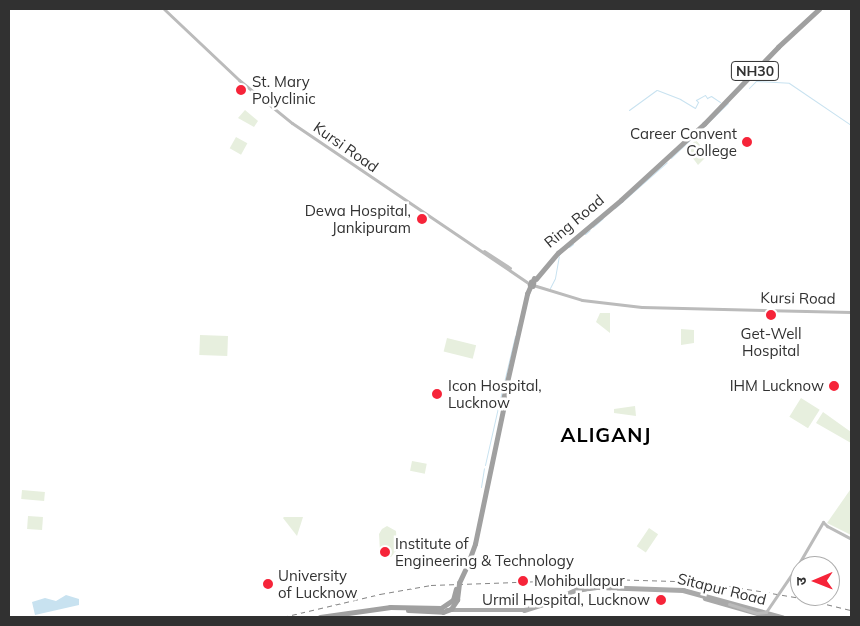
<!DOCTYPE html>
<html>
<head>
<meta charset="utf-8">
<style>
  body { margin:0 }
  #map { position:relative; width:860px; height:626px; overflow:hidden; background:#fff; font-family:Mulish,"Noto Sans Devanagari",sans-serif }
  div>[style] { position:absolute }
  .green>* { inset:0; background:#e7efde; transform-origin:0 0 }
  .water>* { inset:0; background:#c8e2f0 }
  .stream>* { height:1px; margin:-0.5px; padding:0 0.5px; transform-origin:0.5px; border-radius:0.5px; background:#c8e2f0 }
  .secondary>* { height:3px; margin:-1.5px; padding:0 1.5px; transform-origin:1.5px; border-radius:1.5px; background:#bbb }
  .primary>* { height:4.5px; margin:-2.25px; padding:0 2.25px; transform-origin:2.25px; border-radius:2.25px; background:#a9a9a9 }
  .trunk>* { height:4.5px; margin:-2.25px; padding:0 2.25px; transform-origin:2.25px; border-radius:2.25px; background:#a0a0a0 }
  .rail>* { height:1px; margin-top:-0.5px; transform-origin:0; background:repeating-linear-gradient(90deg,#868686 0 5px,transparent 0 9px) }
  .secondary-bridge>* { height:3px; margin:-1.5px; padding:0 1.5px; transform-origin:1.5px; border-radius:1.5px; background:#bbb }
  .trunk-bridge>* { height:4.5px; margin:-2.25px; padding:0 2.25px; transform-origin:2.25px; border-radius:2.25px; background:#a0a0a0 }
  .dots>* { width:14px; height:14px; translate:-50% -50%; box-sizing:border-box; border:2px solid #fff; border-radius:50% }
  span { translate:-50% -50%; white-space:nowrap; text-align:center; line-height:1.15; -webkit-text-stroke:5px #fff; paint-order:stroke }
  .shield-label span { padding:1px 4px; background:#fff; border:1px solid; border-radius:4px; -webkit-text-stroke-width:0 }
  .shield-label { font-size:14px; color:#313131; font-weight:700 }
  .poi-label { font-size:15px; color:#313131 }
  .left { translate:0 -50%; text-align:left }
  .right { translate:-100% -50%; text-align:right }
  .street-label { font-size:15px; color:#313131 }
  .district-label { font-size:20px; color:#000; font-weight:700; letter-spacing:1px }
  .frame { position:absolute; inset:0; border:10px solid #313131; pointer-events:none }
  .north { position:absolute; left:790px; top:556px; width:50px; height:50px; box-sizing:border-box; background:#fff; border:1px solid #adadad; border-radius:50%; rotate:269deg; font-size:14px; font-weight:700; line-height:20px; text-align:center; color:#313131 }
  .north::after { content:''; display:block; margin:auto; width:18px; height:22px; background:#f62439; clip-path:polygon(50% 0,100% 100%,50% 72%,0 100%) }
</style>
</head>
<body>
<div id="map">
  <div class="green">
    <i style="clip-path:polygon(245px 110px,258px 121px,254px 127px,238px 118px)"></i>
    <i style="left:236px;top:137px;width:13px;height:13px;rotate:29deg"></i>
    <i style="clip-path:polygon(696px 140px,708px 155px,698px 165px,686px 149px)"></i>
    <i style="clip-path:polygon(600px 313px,610px 313px,610px 333px,596px 322px)"></i>
    <i style="clip-path:polygon(681px 329px,694px 330px,694px 343px,681px 345px)"></i>
    <i style="left:200px;top:335px;width:28px;height:20px;rotate:2deg"></i>
    <i style="left:447px;top:338px;width:30px;height:14px;rotate:14deg"></i>
    <i style="left:801px;top:398px;width:22px;height:22px;rotate:32deg"></i>
    <i style="clip-path:polygon(635px 406px,636px 416px,614px 413px,614px 409px)"></i>
    <i style="clip-path:polygon(823px 412px,851px 432px,851px 443px,816px 423px)"></i>
    <i style="left:412px;top:461px;width:15px;height:10px;rotate:11deg"></i>
    <i style="left:22px;top:490px;width:23px;height:9px;rotate:5deg"></i>
    <i style="clip-path:polygon(850px 490px,851px 491px,851px 535px,827px 523px)"></i>
    <i style="left:28px;top:516px;width:15px;height:13px;rotate:4deg"></i>
    <i style="clip-path:polygon(284px 517px,303px 517px,297px 536px,283px 518px)"></i>
    <i style="clip-path:polygon(387px 526px,396px 531px,397px 550px,391px 557px,385px 556px,380px 551px,379px 534px,382px 529px)"></i>
    <i style="left:649px;top:528px;width:11px;height:22px;rotate:34deg"></i>
  </div>
  <div class="water">
    <i style="clip-path:polygon(66px 595px,79px 599px,79px 605px,35px 615px,32px 602px,45px 598px,56px 601px)"></i>
  </div>
  <div class="stream">
    <i style="left:749px;top:88px;width:10px;rotate:-45deg"></i>
    <i style="left:756px;top:81px;width:33px;rotate:3deg"></i>
    <i style="left:789px;top:83px;width:75px;rotate:34.1deg"></i>
    <i style="left:629px;top:110px;width:34px;rotate:-36deg"></i>
    <i style="left:657px;top:90px;width:25px;rotate:21deg"></i>
    <i style="left:680px;top:99px;width:17px;rotate:31deg"></i>
    <i style="left:695px;top:108px;width:7px;rotate:-63deg"></i>
    <i style="left:698px;top:102px;width:3px;rotate:-135deg"></i>
    <i style="left:696px;top:100px;width:10px;rotate:-29deg"></i>
    <i style="left:705px;top:95px;width:4px;rotate:56deg"></i>
    <i style="left:707px;top:98px;width:4px;rotate:-27deg"></i>
    <i style="left:711px;top:96px;width:11px;rotate:34deg"></i>
    <i style="left:671px;top:158px;width:79px;rotate:-44deg"></i>
    <i style="left:615px;top:208px;width:69px;rotate:-41.5deg"></i>
    <i style="left:593px;top:227px;width:13px;rotate:-42deg"></i>
    <i style="left:585px;top:234px;width:6px;rotate:-39deg"></i>
    <i style="left:569px;top:247px;width:5px;rotate:-37deg"></i>
    <i style="left:550px;top:288px;width:11px;rotate:-63deg"></i>
    <i style="left:555px;top:278px;width:22px;rotate:-80deg"></i>
    <i style="left:516px;top:333px;width:9px;rotate:-77deg"></i>
    <i style="left:500px;top:399px;width:65px;rotate:-76.6deg"></i>
    <i style="left:485px;top:465px;width:64px;rotate:-77.3deg"></i>
    <i style="left:481px;top:487px;width:19px;rotate:-81deg"></i>
  </div>
  <div class="secondary">
    <i style="left:164px;top:9px;width:103px;rotate:43.4deg"></i>
    <i style="left:239px;top:80px;width:68px;rotate:39.1deg"></i>
    <i style="left:292px;top:123px;width:287px;rotate:34.1deg"></i>
    <i style="left:484px;top:251px;width:31px;rotate:33deg"></i>
    <i style="left:533px;top:285px;width:51px;rotate:17deg"></i>
    <i style="left:582px;top:300px;width:60px;rotate:6.7deg"></i>
    <i style="left:642px;top:307px;width:209px;rotate:1.4deg"></i>
    <i style="left:798px;top:565px;width:50px;rotate:-59.8deg"></i>
    <i style="left:823px;top:522px;width:6px;rotate:45deg"></i>
    <i style="left:827px;top:526px;width:27px;rotate:28deg"></i>
  </div>
  <div class="primary">
    <i style="left:705px;top:598px;width:69px;rotate:16.1deg"></i>
    <i style="left:447px;top:610px;width:77px"></i>
    <i style="left:524px;top:610px;width:21px;rotate:-17deg"></i>
    <i style="left:544px;top:604px;width:35px;rotate:-24deg"></i>
    <i style="left:576px;top:590px;width:22px;rotate:-8deg"></i>
    <i style="left:598px;top:587px;width:85px;rotate:2deg"></i>
    <i style="left:683px;top:590px;width:103px;rotate:15.3deg"></i>
  </div>
  <div class="trunk">
    <i style="left:536px;top:279px;width:34px;rotate:-50deg"></i>
    <i style="left:558px;top:253px;width:82px;rotate:-40.1deg"></i>
    <i style="left:621px;top:200px;width:113px;rotate:-42.5deg"></i>
    <i style="left:704px;top:124px;width:107px;rotate:-46.1deg"></i>
    <i style="left:778px;top:47px;width:56px;rotate:-42.8deg"></i>
    <i style="left:531px;top:282px;width:3px"></i>
    <i style="left:534px;top:282px;width:4px;rotate:104deg"></i>
    <i style="left:533px;top:286px;width:3px;rotate:-162deg"></i>
    <i style="left:530px;top:285px;width:3px;rotate:-72deg"></i>
    <i style="left:467px;top:566px;width:23px;rotate:-70deg"></i>
    <i style="left:475px;top:544px;width:147px;rotate:-78.2deg"></i>
    <i style="left:320px;top:617px;width:71px;rotate:-8.1deg"></i>
    <i style="left:390px;top:607px;width:51px;rotate:1.1deg"></i>
    <i style="left:441px;top:608px;width:14px;rotate:-34deg"></i>
    <i style="left:453px;top:600px;width:11px;rotate:-75deg"></i>
  </div>
  <div class="rail">
    <i style="left:283px;top:617px;width:100px;rotate:-13.3deg"></i>
    <i style="left:380px;top:594px;width:52px;rotate:-10deg"></i>
    <i style="left:431px;top:585px;width:176px;rotate:-2deg"></i>
    <i style="left:607px;top:579px;width:68px;rotate:1.7deg"></i>
    <i style="left:675px;top:581px;width:54px;rotate:5.3deg"></i>
    <i style="left:729px;top:586px;width:73px;rotate:9.5deg"></i>
    <i style="left:801px;top:598px;width:51px;rotate:13.5deg"></i>
  </div>
  <div class="secondary-bridge">
    <i style="left:729px;top:604px;width:29px;rotate:18deg"></i>
    <i style="left:757px;top:613px;width:9px;rotate:-6deg"></i>
    <i style="left:766px;top:612px;width:57px;rotate:-55.8deg"></i>
  </div>
  <div class="trunk-bridge">
    <i style="left:503px;top:400px;width:109px;rotate:-77.2deg"></i>
    <i style="left:527px;top:294px;width:17px;rotate:-66deg"></i>
    <i style="left:408px;top:610px;width:35px;rotate:3deg"></i>
    <i style="left:443px;top:612px;width:9px;rotate:-21deg"></i>
    <i style="left:451px;top:609px;width:11px;rotate:-56deg"></i>
    <i style="left:457px;top:600px;width:17px;rotate:-83deg"></i>
    <i style="left:459px;top:583px;width:19px;rotate:-65deg"></i>
  </div>
  <div class="dots">
    <i style="left:241px;top:90px;background:#f62439"></i>
    <i style="left:747px;top:142px;background:#f62439"></i>
    <i style="left:422px;top:219px;background:#f62439"></i>
    <i style="left:771px;top:315px;background:#f62439"></i>
    <i style="left:834px;top:386px;background:#f62439"></i>
    <i style="left:437px;top:394px;background:#f62439"></i>
    <i style="left:385px;top:552px;background:#f62439"></i>
    <i style="left:523px;top:581px;background:#f62439"></i>
    <i style="left:268px;top:584px;background:#f62439"></i>
    <i style="left:661px;top:600px;background:#f62439"></i>
  </div>
  <div class="shield-label">
    <span style="left:755px;top:71px">NH30</span>
  </div>
  <div class="poi-label">
    <span class="left" style="left:252px;top:90px">St. Mary<br>Polyclinic</span>
    <span class="right" style="left:737px;top:142px">Career Convent<br>College</span>
    <span class="right" style="left:411px;top:219px">Dewa Hospital,<br>Jankipuram</span>
    <span style="left:771px;top:342px">Get-Well<br>Hospital</span>
    <span class="left" style="left:448px;top:394px">Icon Hospital,<br>Lucknow</span>
    <span class="right" style="left:824px;top:386px">IHM Lucknow</span>
    <span class="left" style="left:395px;top:552px">Institute of<br>Engineering &amp; Technology</span>
    <span class="left" style="left:278px;top:584px">University<br>of Lucknow</span>
    <span class="left" style="left:534px;top:581px">Mohibullapur</span>
    <span class="right" style="left:650px;top:600px">Urmil Hospital, Lucknow</span>
  </div>
  <div class="street-label">
    <span style="left:346px;top:147px;rotate:35deg">Kursi Road</span>
    <span style="left:574px;top:221px;rotate:-40deg">Ring Road</span>
    <span style="left:798px;top:298px;rotate:1deg">Kursi Road</span>
    <span style="left:722px;top:589px;rotate:14deg">Sitapur Road</span>
  </div>
  <div class="district-label">
    <span style="left:606px;top:434px">ALIGANJ</span>
  </div>
  <div class="frame"></div>
  <div class="north">उ</div>
</div>
</body>
</html>
